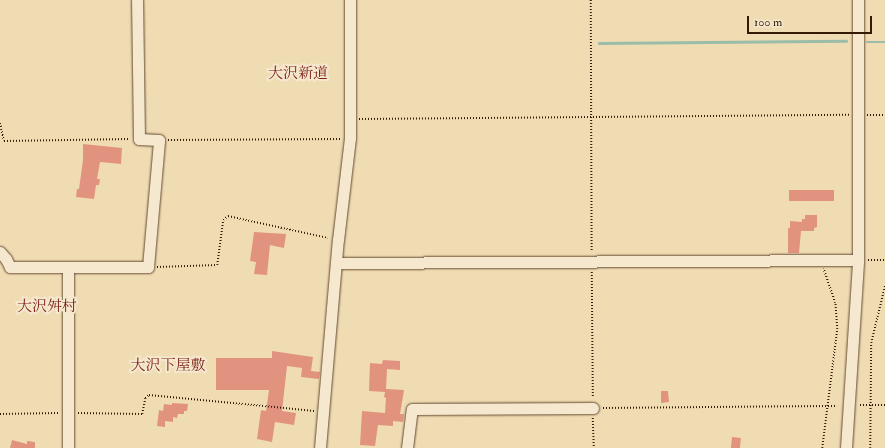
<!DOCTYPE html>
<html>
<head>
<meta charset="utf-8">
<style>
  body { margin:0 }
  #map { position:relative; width:885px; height:448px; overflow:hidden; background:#f0dcb3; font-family:"IM FELL Double Pica","Noto Serif JP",serif }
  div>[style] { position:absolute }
  .stream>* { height:2.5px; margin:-1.25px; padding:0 1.25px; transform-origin:1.25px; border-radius:1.25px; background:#9bbca9 }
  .building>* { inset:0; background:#e1937f; transform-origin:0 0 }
  .path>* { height:1.5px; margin-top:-0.75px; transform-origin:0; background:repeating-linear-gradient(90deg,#341904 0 1px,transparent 0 3px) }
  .roads { filter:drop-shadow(0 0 1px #634a30) drop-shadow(0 0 1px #634a30) }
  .minor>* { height:11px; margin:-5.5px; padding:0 5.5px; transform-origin:5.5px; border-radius:5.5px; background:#f5e8ce }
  span { translate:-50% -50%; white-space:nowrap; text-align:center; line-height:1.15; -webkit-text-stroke:4px #f5e8ce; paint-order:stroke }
  .quarter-label { font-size:15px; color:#7a1f14 }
  .scale { position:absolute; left:747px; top:16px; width:125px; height:18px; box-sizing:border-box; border:2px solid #341904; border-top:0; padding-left:5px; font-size:12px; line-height:14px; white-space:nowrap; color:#341904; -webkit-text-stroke:3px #f5e8ce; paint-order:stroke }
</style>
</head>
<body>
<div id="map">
  <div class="stream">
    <i style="left:867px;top:42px;width:18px"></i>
    <i style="left:599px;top:43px;width:247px;rotate:-0.5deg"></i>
  </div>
  <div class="building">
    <i style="clip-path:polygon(83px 144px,122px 148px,121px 164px,100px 162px,97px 179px,100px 179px,99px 185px,96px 185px,94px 199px,76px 197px,77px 189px,79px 189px,83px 160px)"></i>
    <i style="left:789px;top:190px;width:45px;height:11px"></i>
    <i style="clip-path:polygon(805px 215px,817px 215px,817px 227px,814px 228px,814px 231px,801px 231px,799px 253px,788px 253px,788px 228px,790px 228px,790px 221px,802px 222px,802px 219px,805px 219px)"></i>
    <i style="clip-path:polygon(254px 232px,286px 234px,284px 248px,270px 245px,267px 275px,254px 274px,256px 262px,250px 261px)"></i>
    <i style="clip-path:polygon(272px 351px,313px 357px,311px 371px,320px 372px,319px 379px,301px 377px,302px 368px,287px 366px,282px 411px,296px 413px,294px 425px,275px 422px,272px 442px,257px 439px,261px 410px,266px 411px,269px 390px,216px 390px,216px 358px,272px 358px)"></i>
    <i style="clip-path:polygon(383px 360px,400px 361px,400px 370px,387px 369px,386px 389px,404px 390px,400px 414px,404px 414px,403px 422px,393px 421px,393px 426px,378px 425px,375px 446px,360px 445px,362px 411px,385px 413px,386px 398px,384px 397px,385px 392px,369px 391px,370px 363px,382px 364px)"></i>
    <i style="clip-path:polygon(661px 391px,668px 391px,669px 402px,661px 403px)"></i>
    <i style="clip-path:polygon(172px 403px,188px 404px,187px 411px,184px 411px,184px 414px,178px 414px,177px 418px,173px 417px,173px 422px,165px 421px,165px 427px,157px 426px,159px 410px,163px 411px,164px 404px,172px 405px)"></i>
    <i style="left:732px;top:437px;width:9px;height:11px;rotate:6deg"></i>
    <i style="clip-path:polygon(12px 440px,27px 444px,27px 441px,35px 442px,35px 448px,10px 448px)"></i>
  </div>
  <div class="path">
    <i style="left:591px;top:0;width:252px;rotate:89.8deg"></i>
    <i style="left:867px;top:115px;width:18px"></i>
    <i style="left:359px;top:119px;width:490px;rotate:-0.5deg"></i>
    <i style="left:0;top:123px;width:18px;rotate:77deg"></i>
    <i style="left:4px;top:141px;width:126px;rotate:-0.9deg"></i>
    <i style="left:168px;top:140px;width:173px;rotate:-0.3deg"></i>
    <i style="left:868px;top:260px;width:17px"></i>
    <i style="left:157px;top:267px;width:60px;rotate:-1.9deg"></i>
    <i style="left:217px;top:265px;width:45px;rotate:-82.4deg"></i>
    <i style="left:223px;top:220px;width:6px;rotate:-39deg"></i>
    <i style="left:228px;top:216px;width:102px;rotate:12.4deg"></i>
    <i style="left:592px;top:272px;width:126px;rotate:89.5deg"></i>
    <i style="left:860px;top:405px;width:25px"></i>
    <i style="left:603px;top:408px;width:233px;rotate:-0.5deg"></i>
    <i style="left:78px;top:413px;width:64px;rotate:0.9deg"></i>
    <i style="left:142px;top:414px;width:16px;rotate:-79deg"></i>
    <i style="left:145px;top:398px;width:5px;rotate:-37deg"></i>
    <i style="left:149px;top:395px;width:166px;rotate:5.5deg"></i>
    <i style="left:0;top:414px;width:58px;rotate:-1deg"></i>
    <i style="left:593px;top:418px;width:30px;rotate:88deg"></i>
    <i style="left:822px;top:448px;width:120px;rotate:-82.8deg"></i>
    <i style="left:837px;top:329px;width:26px;rotate:-94deg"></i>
    <i style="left:835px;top:303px;width:36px;rotate:-109deg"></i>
    <i style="left:870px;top:448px;width:105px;rotate:-89.5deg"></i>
    <i style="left:871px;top:343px;width:60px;rotate:-76.4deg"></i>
  </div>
  <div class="roads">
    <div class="minor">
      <i style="left:0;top:252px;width:9px;rotate:49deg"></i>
      <i style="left:6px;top:259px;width:9px;rotate:63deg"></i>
      <i style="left:10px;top:267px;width:138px"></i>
      <i style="left:148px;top:267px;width:127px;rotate:-85deg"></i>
      <i style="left:159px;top:140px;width:20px;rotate:-177deg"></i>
      <i style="left:139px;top:139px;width:139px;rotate:-90.8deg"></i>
      <i style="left:337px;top:263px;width:521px;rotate:-0.33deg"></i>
      <i style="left:68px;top:267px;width:181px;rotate:90deg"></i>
      <i style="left:320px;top:448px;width:209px;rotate:-85.1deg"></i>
      <i style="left:338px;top:240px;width:103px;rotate:-83.3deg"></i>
      <i style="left:350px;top:138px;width:138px;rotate:-90deg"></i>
      <i style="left:407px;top:448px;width:39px;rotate:-83deg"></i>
      <i style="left:412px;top:409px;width:181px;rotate:-0.3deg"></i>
      <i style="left:846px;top:448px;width:188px;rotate:-86.3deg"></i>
      <i style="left:858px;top:260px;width:260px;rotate:-90deg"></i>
    </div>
  </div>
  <div class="quarter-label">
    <span style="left:298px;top:74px">大沢新道</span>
    <span style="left:47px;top:307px">大沢舛村</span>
    <span style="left:168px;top:366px">大沢下屋敷</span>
  </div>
  <div class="scale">100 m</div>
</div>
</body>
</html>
